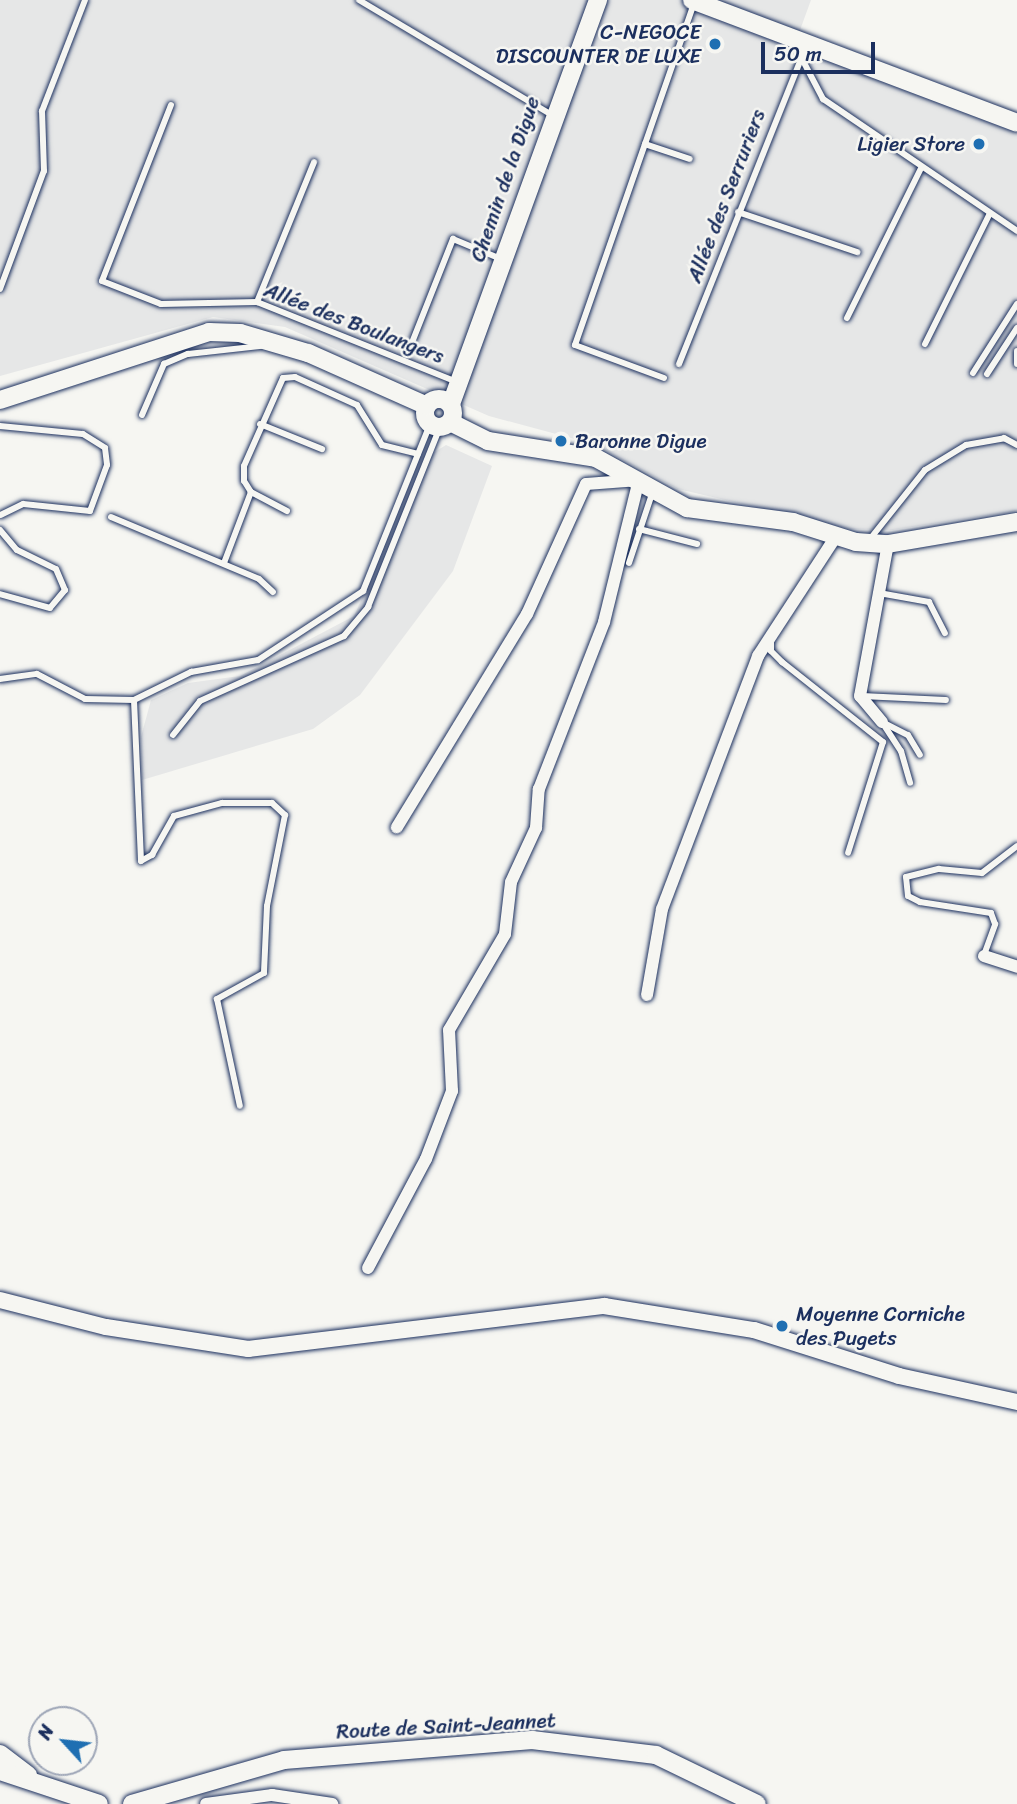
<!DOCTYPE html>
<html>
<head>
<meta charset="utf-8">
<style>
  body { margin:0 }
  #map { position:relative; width:1017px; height:1804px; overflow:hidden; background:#f6f6f2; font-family:Sriracha,sans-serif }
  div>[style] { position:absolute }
  .built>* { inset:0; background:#e6e7e7 }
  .roads { filter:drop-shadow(0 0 2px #1b2f5e) drop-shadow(0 0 2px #1b2f5e) }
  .service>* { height:6px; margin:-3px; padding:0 3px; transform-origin:3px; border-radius:3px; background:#f6f6f2 }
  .minor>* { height:12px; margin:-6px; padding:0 6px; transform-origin:6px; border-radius:6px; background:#f6f6f2 }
  .tertiary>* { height:16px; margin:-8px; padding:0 8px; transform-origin:8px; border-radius:8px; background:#f6f6f2 }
  .secondary>* { height:18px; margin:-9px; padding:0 9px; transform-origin:9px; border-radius:9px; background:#f6f6f2 }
  .secondary>.ring { margin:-9px; padding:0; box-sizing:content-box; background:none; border:18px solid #f6f6f2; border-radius:50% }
  .dots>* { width:19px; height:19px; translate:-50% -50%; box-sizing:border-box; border:4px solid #f6f6f2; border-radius:50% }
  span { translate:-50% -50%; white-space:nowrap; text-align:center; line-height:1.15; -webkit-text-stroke:5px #f6f6f2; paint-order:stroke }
  .poi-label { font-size:21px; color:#1b2f5e }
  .right { translate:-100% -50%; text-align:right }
  .left { translate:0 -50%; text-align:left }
  .street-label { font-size:21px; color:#1b2f5e }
  .north { position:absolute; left:28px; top:1706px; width:70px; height:70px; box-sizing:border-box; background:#f6f6f2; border:2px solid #9ea6b7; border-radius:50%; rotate:297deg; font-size:19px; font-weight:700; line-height:28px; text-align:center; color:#1b2f5e }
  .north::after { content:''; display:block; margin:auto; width:24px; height:32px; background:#1f6fb2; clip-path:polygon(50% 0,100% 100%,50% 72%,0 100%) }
  .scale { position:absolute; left:761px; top:42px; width:114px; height:32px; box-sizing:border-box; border:4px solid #1b2f5e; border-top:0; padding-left:9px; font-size:21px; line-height:24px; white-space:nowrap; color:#1b2f5e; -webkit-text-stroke:5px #f6f6f2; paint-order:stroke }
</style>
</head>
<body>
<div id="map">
  <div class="built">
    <i style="clip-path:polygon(0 0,811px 0,796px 41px,1017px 128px,1017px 511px,892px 530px,850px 529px,678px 489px,593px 444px,489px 416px,285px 327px,213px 317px,0 376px)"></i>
    <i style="clip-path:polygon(446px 445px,492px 466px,453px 571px,360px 695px,313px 729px,142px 780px,141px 737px,151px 700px,188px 683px,240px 676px,354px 616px,425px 458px)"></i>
  </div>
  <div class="roads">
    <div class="service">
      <i style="left:359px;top:0;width:225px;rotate:30.8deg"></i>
      <i style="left:800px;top:55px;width:50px;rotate:62.4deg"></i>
      <i style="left:823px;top:99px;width:235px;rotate:34.2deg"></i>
      <i style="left:171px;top:105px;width:189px;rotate:111.4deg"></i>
      <i style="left:102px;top:281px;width:63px;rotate:21.3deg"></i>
      <i style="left:161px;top:304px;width:96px;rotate:-1.2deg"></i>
      <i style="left:257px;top:302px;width:208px;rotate:21.8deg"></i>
      <i style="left:645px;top:144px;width:47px;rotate:18.4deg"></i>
      <i style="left:738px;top:212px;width:126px;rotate:18.6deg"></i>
      <i style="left:0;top:289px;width:126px;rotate:-69.6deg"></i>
      <i style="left:44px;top:171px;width:60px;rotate:-91.9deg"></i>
      <i style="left:42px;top:111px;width:119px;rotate:-68.8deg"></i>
      <i style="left:257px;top:302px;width:151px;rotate:-67.8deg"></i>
      <i style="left:847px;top:318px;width:167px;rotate:-63.7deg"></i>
      <i style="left:413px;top:340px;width:109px;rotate:-68.4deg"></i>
      <i style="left:453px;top:239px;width:52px;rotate:22.6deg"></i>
      <i style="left:925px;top:344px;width:146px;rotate:-63.6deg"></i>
      <i style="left:1017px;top:351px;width:13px;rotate:90deg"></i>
      <i style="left:679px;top:364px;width:341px;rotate:-68.2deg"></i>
      <i style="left:973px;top:373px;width:82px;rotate:-57.5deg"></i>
      <i style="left:987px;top:374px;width:55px;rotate:-56.9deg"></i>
      <i style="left:664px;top:378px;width:95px;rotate:-159.7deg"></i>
      <i style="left:575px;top:345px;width:362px;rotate:-70.8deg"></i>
      <i style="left:142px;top:415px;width:56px;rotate:-66.7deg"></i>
      <i style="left:164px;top:364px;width:26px;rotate:-23deg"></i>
      <i style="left:188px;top:354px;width:81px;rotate:-6.3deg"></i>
      <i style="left:260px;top:424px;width:67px;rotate:22deg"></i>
      <i style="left:0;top:426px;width:83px;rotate:5.5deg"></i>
      <i style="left:83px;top:434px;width:26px;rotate:32deg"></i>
      <i style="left:105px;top:448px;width:17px;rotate:83deg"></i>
      <i style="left:107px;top:465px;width:49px;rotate:110.3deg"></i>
      <i style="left:90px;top:511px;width:67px;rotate:-174deg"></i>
      <i style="left:23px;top:504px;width:25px;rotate:154deg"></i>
      <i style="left:287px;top:511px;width:41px;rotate:-152.2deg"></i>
      <i style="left:251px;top:492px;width:13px;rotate:-122deg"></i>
      <i style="left:244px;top:481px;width:15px;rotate:-90deg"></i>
      <i style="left:244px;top:466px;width:96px;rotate:-66.1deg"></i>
      <i style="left:283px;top:378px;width:12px;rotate:-5deg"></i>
      <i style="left:295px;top:377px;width:68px;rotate:24.3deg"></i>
      <i style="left:357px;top:405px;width:47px;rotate:58deg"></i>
      <i style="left:382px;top:445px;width:37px;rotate:14deg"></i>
      <i style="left:111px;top:517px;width:160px;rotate:22.7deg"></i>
      <i style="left:259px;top:579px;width:19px;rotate:43deg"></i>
      <i style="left:639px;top:529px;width:60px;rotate:14.5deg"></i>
      <i style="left:0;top:530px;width:26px;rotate:50deg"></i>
      <i style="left:17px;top:550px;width:43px;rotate:26deg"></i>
      <i style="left:56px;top:569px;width:23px;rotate:67deg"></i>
      <i style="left:65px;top:590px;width:23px;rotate:130deg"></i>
      <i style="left:50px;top:608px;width:52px;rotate:-164.4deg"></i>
      <i style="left:870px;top:539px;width:88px;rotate:-51.4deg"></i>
      <i style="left:925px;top:470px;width:48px;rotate:-31.4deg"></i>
      <i style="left:966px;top:445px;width:39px;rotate:-10deg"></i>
      <i style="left:1004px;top:438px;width:15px;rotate:28deg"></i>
      <i style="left:224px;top:563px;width:76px;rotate:-69.2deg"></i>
      <i style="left:629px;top:563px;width:76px;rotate:-71.6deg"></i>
      <i style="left:879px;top:593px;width:51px;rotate:10.2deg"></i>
      <i style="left:929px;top:602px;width:35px;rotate:63deg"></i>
      <i style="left:771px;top:639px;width:12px;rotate:90deg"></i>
      <i style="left:771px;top:651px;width:16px;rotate:45deg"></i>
      <i style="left:782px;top:662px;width:129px;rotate:38.4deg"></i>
      <i style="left:883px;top:742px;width:116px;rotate:107.5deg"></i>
      <i style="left:0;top:679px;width:37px;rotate:-8deg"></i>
      <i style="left:37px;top:674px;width:54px;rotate:27.5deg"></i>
      <i style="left:85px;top:699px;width:49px;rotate:1.2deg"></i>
      <i style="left:134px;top:700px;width:64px;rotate:-26.2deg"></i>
      <i style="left:191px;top:672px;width:68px;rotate:-10.2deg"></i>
      <i style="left:258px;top:660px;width:126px;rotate:-33.3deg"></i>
      <i style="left:363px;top:591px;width:180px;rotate:-68.1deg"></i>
      <i style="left:862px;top:696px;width:84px;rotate:2.7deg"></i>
      <i style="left:134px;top:700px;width:161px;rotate:87.5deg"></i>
      <i style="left:141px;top:861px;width:13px;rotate:-29deg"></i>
      <i style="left:152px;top:855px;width:45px;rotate:-60.6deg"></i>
      <i style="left:174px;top:816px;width:50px;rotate:-15.2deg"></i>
      <i style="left:222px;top:803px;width:50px"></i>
      <i style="left:272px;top:803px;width:18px;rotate:43deg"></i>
      <i style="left:285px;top:815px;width:93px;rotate:101.2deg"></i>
      <i style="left:267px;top:906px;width:67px;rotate:92.6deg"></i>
      <i style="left:264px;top:973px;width:54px;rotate:151deg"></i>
      <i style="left:217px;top:999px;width:109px;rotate:77.9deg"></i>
      <i style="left:882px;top:722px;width:35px;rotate:57deg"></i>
      <i style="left:901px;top:751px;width:33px;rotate:74deg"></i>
      <i style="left:882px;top:722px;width:29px;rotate:27deg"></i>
      <i style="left:908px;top:735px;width:23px;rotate:59deg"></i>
      <i style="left:173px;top:735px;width:43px;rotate:-51.5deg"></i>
      <i style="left:200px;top:701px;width:158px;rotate:-24.3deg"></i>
      <i style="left:344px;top:636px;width:38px;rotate:-50deg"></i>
      <i style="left:368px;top:607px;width:194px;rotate:-68.2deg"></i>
      <i style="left:984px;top:955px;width:33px;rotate:-70deg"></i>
      <i style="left:995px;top:924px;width:12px;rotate:-110deg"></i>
      <i style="left:991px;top:913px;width:72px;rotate:-171.2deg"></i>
      <i style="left:920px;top:902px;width:13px;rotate:-153deg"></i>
      <i style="left:908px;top:896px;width:19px;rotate:-96deg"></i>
      <i style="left:906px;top:877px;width:34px;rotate:-14deg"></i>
      <i style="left:939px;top:869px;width:43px;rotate:5.3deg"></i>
      <i style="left:982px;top:873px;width:44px;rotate:-37.6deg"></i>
    </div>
    <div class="minor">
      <i style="left:882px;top:722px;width:34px;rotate:-130deg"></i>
      <i style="left:860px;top:696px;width:155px;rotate:-79.6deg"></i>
      <i style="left:984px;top:956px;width:35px;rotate:18deg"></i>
      <i style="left:647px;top:995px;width:87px;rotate:-80.1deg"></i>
      <i style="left:662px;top:909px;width:271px;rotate:-69.2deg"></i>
      <i style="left:758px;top:656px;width:141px;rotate:-56.9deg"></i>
      <i style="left:368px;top:1268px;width:123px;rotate:-62deg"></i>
      <i style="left:426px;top:1159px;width:73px;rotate:-69.1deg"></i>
      <i style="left:452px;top:1091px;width:61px;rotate:-92.8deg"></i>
      <i style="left:449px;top:1030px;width:111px;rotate:-59.7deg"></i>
      <i style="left:505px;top:934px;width:52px;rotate:-83.4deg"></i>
      <i style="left:511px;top:882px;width:60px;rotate:-65.2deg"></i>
      <i style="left:536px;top:828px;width:39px;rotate:-86deg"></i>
      <i style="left:539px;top:789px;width:179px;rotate:-68.7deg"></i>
      <i style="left:604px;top:622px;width:146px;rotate:-76.2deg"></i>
      <i style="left:639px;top:480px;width:53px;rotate:175.7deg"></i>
      <i style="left:586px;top:484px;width:143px;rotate:114.4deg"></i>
      <i style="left:527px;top:614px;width:250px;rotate:121.4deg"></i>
      <i style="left:206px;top:1804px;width:67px;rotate:-7.8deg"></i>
      <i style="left:272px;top:1795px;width:61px;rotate:8.5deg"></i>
    </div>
    <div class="tertiary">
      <i style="left:0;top:1300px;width:109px;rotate:14.3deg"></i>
      <i style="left:106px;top:1327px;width:144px;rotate:8.8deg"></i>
      <i style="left:248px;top:1349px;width:359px;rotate:-6.9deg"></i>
      <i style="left:604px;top:1306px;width:152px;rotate:9.1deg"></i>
      <i style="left:754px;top:1330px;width:152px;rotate:17.6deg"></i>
      <i style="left:899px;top:1376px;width:121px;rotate:12.4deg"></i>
    </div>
    <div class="secondary">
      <i style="left:692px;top:0;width:347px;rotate:20.7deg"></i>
      <i class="ring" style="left:425px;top:399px;width:10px;height:10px"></i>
      <i style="left:0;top:400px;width:220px;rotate:-18deg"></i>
      <i style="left:209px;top:332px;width:31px;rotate:2deg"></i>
      <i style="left:240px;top:333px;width:71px;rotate:16.4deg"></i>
      <i style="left:308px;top:353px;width:130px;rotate:24deg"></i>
      <i style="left:451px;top:404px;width:430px;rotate:-70deg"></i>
      <i style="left:450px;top:422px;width:42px;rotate:26.6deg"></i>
      <i style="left:488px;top:441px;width:109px;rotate:8.9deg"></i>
      <i style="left:596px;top:458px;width:104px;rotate:28.8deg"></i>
      <i style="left:687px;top:508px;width:107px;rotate:7.5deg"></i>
      <i style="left:793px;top:522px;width:66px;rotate:17.6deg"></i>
      <i style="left:856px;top:542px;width:32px;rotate:4deg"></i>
      <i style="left:888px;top:544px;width:131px;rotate:-9.7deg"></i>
      <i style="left:0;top:1754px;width:35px;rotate:37deg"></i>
      <i style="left:0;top:1771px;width:104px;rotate:18.4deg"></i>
      <i style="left:132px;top:1804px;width:158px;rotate:-16.1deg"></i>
      <i style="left:284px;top:1760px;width:249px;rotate:-4.6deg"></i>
      <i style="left:532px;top:1740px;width:125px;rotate:6.9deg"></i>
      <i style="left:656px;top:1755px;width:112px;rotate:25.9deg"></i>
    </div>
  </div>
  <div class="dots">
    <i style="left:715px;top:44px;background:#1f6fb2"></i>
    <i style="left:979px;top:144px;background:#1f6fb2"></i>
    <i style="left:561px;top:441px;background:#1f6fb2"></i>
    <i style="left:782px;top:1326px;background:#1f6fb2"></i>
  </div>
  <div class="poi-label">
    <span class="right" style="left:701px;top:44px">C-NEGOCE<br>DISCOUNTER DE LUXE</span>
    <span class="right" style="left:965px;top:144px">Ligier Store</span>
    <span class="left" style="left:575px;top:441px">Baronne Digue</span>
    <span class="left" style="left:796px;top:1326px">Moyenne Corniche<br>des Pugets</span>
  </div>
  <div class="street-label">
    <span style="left:505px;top:179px;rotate:-71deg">Chemin de la Digue</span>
    <span style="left:726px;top:196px;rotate:-69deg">Allée des Serruriers</span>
    <span style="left:354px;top:323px;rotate:21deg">Allée des Boulangers</span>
    <span style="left:446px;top:1726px;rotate:-3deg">Route de Saint-Jeannet</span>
  </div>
  <div class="north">N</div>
  <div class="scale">50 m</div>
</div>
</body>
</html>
